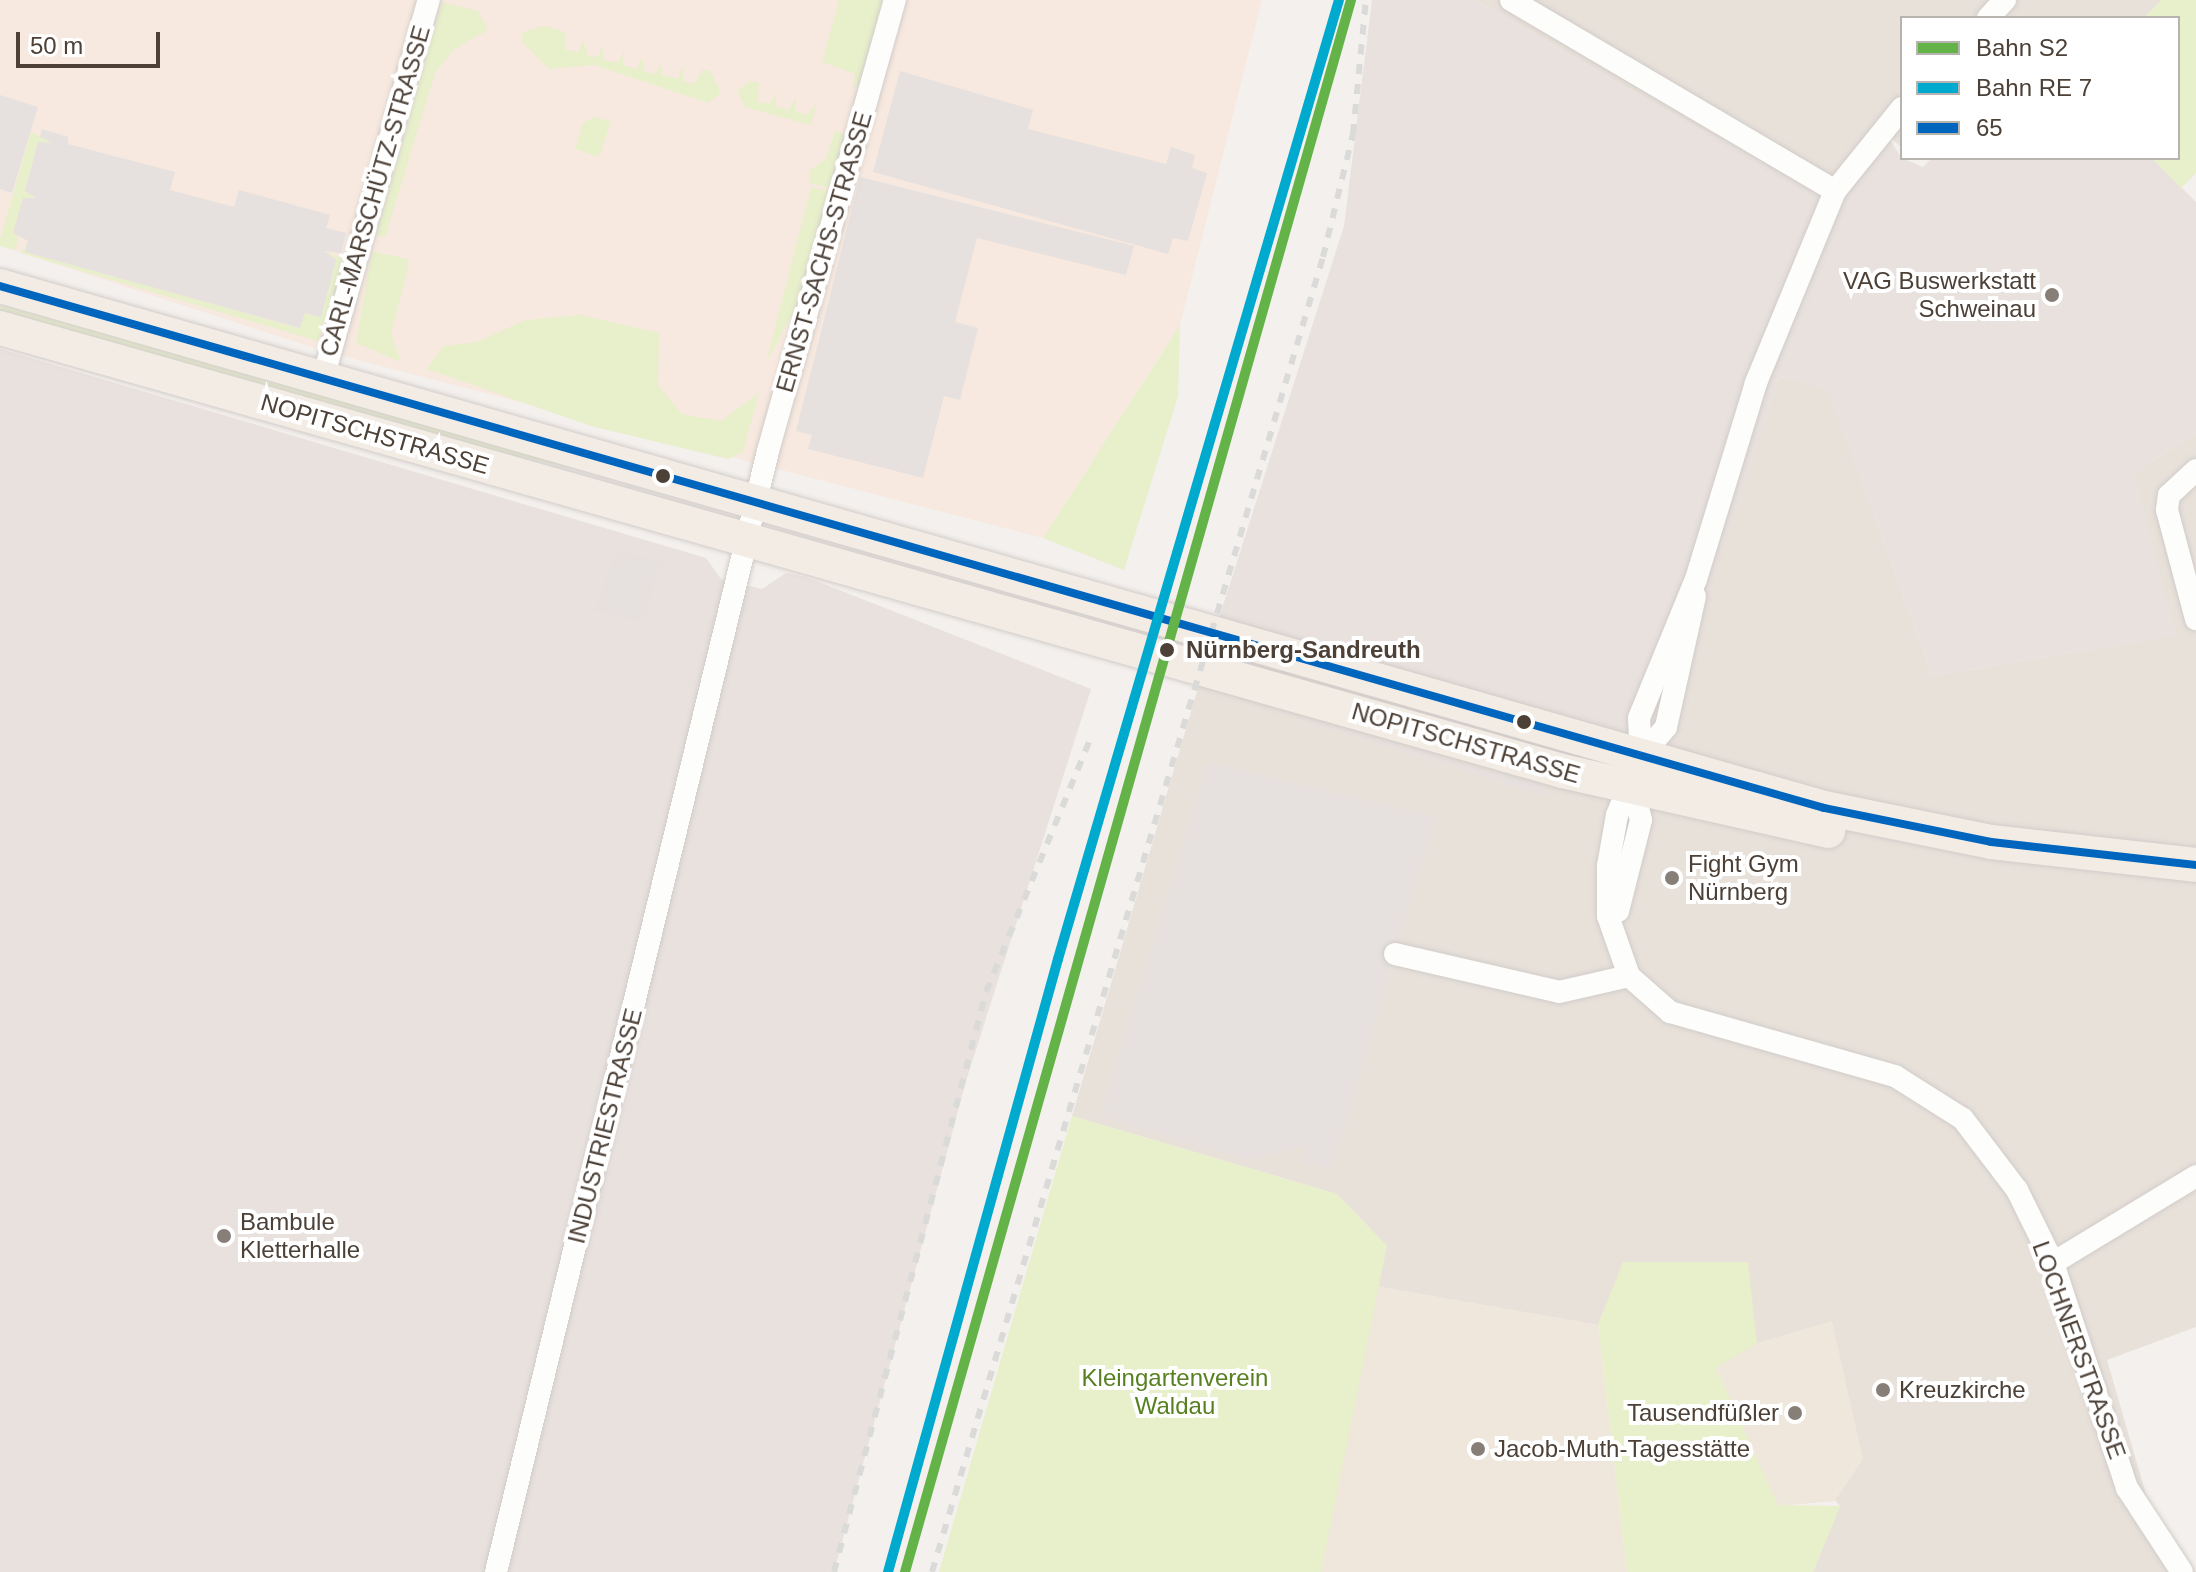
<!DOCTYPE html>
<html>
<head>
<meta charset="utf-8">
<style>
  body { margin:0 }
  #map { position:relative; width:2196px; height:1572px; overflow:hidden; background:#f4f0ed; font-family:Helvetica,sans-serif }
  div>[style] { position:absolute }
  .residential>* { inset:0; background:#e8e1da }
  .commercial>* { inset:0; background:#f7e9df }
  .industrial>* { inset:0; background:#e8e1de }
  .education>* { inset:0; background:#efe6dc }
  .green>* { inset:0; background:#e8efcb }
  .parking>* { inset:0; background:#e6e1de }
  .roads { filter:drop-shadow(0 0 2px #d1ccc9) drop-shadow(0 0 2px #d1ccc9) }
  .street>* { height:22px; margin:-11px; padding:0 11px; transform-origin:11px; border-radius:11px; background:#fdfdfc }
  .primary>* { height:34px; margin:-17px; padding:0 17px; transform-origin:17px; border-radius:17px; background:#f2ece5 }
  .rail>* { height:6px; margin-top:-3px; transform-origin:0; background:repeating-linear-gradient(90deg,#dadad9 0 10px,transparent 0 20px) }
  .bus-1>* { height:8px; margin:-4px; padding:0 4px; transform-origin:4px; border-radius:4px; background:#0065bd }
  .rail-1>* { height:10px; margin:-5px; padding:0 5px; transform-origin:5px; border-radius:5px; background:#64b348 }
  .rail-2>* { height:10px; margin:-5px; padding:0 5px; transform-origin:5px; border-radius:5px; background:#00a9ce }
  .dots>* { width:22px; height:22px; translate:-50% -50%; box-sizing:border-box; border:4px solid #fff; border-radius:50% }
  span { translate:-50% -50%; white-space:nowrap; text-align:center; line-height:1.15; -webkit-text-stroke:8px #fff; paint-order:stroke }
  .street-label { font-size:24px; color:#4c4037 }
  .poi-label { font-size:24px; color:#4c4037 }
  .right { translate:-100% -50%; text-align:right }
  .left { translate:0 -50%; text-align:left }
  .stop-label { font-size:24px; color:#4c4037; font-weight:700 }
  .park-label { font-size:24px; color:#588021 }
  .legend { position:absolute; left:1900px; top:16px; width:280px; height:144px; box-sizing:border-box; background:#fff; border:2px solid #b7b3af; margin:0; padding:10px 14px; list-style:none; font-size:24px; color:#4c4037 }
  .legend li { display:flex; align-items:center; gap:16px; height:40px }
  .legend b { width:40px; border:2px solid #b7b3af }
  .scale { position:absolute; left:16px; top:32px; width:144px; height:36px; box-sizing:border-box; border:4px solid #4c4037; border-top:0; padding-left:10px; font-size:24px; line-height:28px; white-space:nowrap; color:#4c4037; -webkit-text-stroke:6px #fff; paint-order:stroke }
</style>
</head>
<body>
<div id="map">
  <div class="residential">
    <i style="clip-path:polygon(1475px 0,2162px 0,2144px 18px,1902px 18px,1902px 148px,1886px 133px,1838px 196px,1693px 126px)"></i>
    <i style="clip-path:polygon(1780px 376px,1829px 390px,1932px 676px,2175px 635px,2133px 473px,2196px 433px,2196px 1327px,2107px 1360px,2152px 1515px,2196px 1572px,1813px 1572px,1840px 1506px,1624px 1262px,1598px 1325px,1375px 1286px,1387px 1246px,1337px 1194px,1072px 1116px,1213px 637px,1649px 759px)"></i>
  </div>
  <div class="commercial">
    <i style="clip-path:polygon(0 0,1262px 0,1180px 325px,1043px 538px,327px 352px,0 246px)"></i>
  </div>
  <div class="industrial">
    <i style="clip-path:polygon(1372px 0,1475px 0,1693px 126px,1838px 196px,1885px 133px,1902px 158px,1923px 167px,1932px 158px,2152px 158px,2196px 202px,2196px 433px,2133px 473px,2176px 635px,1932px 676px,1829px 391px,1781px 376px,1649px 759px,1213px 637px,1344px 226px)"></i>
    <i style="clip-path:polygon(0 349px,706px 558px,721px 579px,762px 589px,786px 573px,806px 577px,1091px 689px,966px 1081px,834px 1572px,0 1572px)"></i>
  </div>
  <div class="education">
    <i style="clip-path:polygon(1375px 1286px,1598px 1325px,1627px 1572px,1321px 1572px)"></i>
    <i style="clip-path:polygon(1832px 1321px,1863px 1459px,1835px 1501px,1778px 1506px,1716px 1368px,1757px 1343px)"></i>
  </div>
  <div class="green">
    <i style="clip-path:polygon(839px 0,884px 0,862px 82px,853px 88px,855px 74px,822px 62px)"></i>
    <i style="clip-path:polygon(2162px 0,2196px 0,2196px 173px,2181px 188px,2152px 158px,2178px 158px,2178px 18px,2144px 18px)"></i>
    <i style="clip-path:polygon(442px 2px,478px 11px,488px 30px,453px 50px,435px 73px,385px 238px,376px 234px)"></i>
    <i style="clip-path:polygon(544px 26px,565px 32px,565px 50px,578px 52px,583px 40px,588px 56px,598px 57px,603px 45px,603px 60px,618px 63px,624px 51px,623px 65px,637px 69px,642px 56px,644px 71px,656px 74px,662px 61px,662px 75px,678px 79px,683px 66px,683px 81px,694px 84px,703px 69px,710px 71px,721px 93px,708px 103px,594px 65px,549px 69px,521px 41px,523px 32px)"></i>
    <i style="clip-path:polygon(750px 81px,759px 83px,758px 102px,770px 104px,777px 91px,775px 106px,789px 110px,796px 97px,795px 111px,808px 115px,817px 102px,811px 125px,745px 107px,737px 91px)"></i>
    <i style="clip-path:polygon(594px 117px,611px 121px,599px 157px,575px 149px,583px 123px)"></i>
    <i style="clip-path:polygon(835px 131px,848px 135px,833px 189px,810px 183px,809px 171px,826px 159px)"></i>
    <i style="clip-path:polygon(31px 132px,53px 143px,38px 142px,25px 191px,36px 198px,24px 198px,16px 250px,0 246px,0 239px)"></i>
    <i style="clip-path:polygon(811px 187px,833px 192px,800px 299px,766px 363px)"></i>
    <i style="clip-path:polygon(28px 241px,26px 252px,299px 328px,305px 313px,321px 316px,335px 260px,323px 257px,324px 251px,345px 260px,318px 341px,21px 253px)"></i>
    <i style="clip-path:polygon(372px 251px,407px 259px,409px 266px,391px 333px,401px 362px,356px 343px)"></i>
    <i style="clip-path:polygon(0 305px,218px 364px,583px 470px,455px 444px,0 317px)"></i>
    <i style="clip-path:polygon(581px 315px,659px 333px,658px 385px,682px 414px,721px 421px,759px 393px,743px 452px,728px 459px,591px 426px,427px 369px,443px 346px,477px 342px,525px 320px)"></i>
    <i style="clip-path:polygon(1180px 325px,1178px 396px,1124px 570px,1043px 538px)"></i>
    <i style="clip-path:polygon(1072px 1116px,1337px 1194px,1387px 1246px,1321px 1572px,939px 1572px)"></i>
    <i style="clip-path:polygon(1623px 1262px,1748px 1262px,1757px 1343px,1716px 1368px,1778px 1505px,1840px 1506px,1813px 1572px,1627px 1572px,1598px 1325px)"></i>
  </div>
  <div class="parking">
    <i style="clip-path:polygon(900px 71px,1033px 110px,1028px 129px,1166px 164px,1171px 147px,1195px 155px,1192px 168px,1207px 173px,1188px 241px,1173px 238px,1168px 254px,873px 172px)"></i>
    <i style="clip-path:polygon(0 95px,38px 107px,12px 193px,0 189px)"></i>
    <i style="clip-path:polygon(42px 129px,68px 137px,68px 144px,175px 172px,170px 190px,234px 207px,239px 190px,330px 215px,326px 228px,346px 233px,341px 253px,324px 251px,336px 260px,321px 317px,305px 313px,300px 328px,25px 252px,28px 241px,13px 233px,23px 198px,36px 198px,25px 191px,38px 142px,52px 143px,40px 137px)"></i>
    <i style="clip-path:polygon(860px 177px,1134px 246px,1126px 275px,977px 238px,955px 322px,978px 328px,960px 400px,944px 396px,923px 478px,808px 449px,812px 435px,796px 431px)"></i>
    <i style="clip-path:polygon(625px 551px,667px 564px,655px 576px,644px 622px,594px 611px,611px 563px)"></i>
    <i style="clip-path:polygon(1237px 700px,1371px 737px,1550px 789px,1543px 795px)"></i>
    <i style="clip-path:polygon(1208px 762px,1435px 817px,1331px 1170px,1302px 1161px,1307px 1145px,1248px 1161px,1100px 1116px)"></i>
  </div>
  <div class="roads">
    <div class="street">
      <i style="left:1511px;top:0;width:376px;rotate:30.5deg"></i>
      <i style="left:1988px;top:18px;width:25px;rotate:-47deg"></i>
      <i style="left:1902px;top:108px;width:107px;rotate:128.9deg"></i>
      <i style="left:1835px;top:191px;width:208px;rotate:112.4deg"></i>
      <i style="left:1756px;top:383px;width:205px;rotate:107deg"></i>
      <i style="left:1696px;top:579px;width:150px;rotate:112.3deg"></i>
      <i style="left:1639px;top:718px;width:38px;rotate:87deg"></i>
      <i style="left:1641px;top:756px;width:64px;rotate:112.1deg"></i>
      <i style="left:1617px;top:815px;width:52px;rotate:100deg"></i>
      <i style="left:1608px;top:866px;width:50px;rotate:90deg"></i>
      <i style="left:1608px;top:916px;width:64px;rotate:70.7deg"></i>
      <i style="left:1629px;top:976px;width:55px;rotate:41.3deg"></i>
      <i style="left:1670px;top:1012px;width:234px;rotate:15.9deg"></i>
      <i style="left:1895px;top:1076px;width:80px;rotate:32.3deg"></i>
      <i style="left:1963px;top:1119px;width:89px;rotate:52.7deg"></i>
      <i style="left:2017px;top:1190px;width:81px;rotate:63.7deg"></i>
      <i style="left:2053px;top:1263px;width:237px;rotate:71.8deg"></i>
      <i style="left:2127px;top:1488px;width:100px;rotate:56.8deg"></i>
      <i style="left:322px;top:382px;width:397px;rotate:-74.4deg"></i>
      <i style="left:2196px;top:470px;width:37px;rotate:137deg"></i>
      <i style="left:2169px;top:495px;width:15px;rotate:98deg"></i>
      <i style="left:2167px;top:510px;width:113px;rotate:75.1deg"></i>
      <i style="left:1641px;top:756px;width:38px;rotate:-49deg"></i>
      <i style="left:1666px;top:727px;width:134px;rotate:-77.5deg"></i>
      <i style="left:1618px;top:911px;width:94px;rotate:-75.8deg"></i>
      <i style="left:1641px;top:820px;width:33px;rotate:-104deg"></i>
      <i style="left:1395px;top:954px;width:168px;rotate:13deg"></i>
      <i style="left:1559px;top:992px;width:72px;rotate:-12.9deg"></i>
      <i style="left:2053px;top:1263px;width:167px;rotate:-31.3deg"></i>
      <i style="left:496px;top:1572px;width:1154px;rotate:-76.36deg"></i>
      <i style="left:768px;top:451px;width:469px;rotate:-74.3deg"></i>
    </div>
    <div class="primary">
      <i style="left:0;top:286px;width:1897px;rotate:15.97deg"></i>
      <i style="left:1824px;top:808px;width:170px;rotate:11.5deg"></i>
      <i style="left:1991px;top:842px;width:206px;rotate:6.4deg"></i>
      <i style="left:0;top:328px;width:1624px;rotate:15.83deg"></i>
      <i style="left:1562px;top:771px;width:273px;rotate:12.7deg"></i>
    </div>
  </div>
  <div class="rail">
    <i style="left:834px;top:1572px;width:600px;rotate:-75.31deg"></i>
    <i style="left:986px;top:992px;width:280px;rotate:-67.6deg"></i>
    <i style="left:932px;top:1572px;width:1372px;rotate:-73.44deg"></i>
    <i style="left:1323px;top:257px;width:127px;rotate:-76.3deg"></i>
    <i style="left:1353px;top:134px;width:135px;rotate:-84.5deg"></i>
  </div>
  <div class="bus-1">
    <i style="left:0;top:286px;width:1897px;rotate:15.97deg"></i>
    <i style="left:1824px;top:808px;width:170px;rotate:11.5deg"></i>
    <i style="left:1991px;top:842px;width:206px;rotate:6.4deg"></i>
  </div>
  <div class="rail-1">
    <i style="left:905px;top:1572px;width:1634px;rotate:-74.16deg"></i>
  </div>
  <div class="rail-2">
    <i style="left:888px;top:1572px;width:636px;rotate:-74.5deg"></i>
    <i style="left:1058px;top:959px;width:999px;rotate:-73.67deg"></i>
  </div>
  <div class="dots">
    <i style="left:2052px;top:295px;background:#877e77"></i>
    <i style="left:663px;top:476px;background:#4c4037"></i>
    <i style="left:1167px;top:650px;background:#4c4037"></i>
    <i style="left:1524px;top:722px;background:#4c4037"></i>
    <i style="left:1672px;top:878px;background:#877e77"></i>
    <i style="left:224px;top:1236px;background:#877e77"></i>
    <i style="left:1883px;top:1390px;background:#877e77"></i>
    <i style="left:1795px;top:1413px;background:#877e77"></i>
    <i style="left:1478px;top:1449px;background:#877e77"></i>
  </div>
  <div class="street-label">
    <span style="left:375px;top:191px;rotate:-74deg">CARL-MARSCHÜTZ-STRASSE</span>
    <span style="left:824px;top:252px;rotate:-74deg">ERNST-SACHS-STRASSE</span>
    <span style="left:375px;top:434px;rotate:16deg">NOPITSCHSTRASSE</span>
    <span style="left:1466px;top:743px;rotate:16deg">NOPITSCHSTRASSE</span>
    <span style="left:605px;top:1126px;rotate:-76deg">INDUSTRIESTRASSE</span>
    <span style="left:2079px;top:1350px;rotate:70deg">LOCHNERSTRASSE</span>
  </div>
  <div class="poi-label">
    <span class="right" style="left:2036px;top:295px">VAG Buswerkstatt<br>Schweinau</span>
    <span class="left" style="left:1688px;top:878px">Fight Gym<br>Nürnberg</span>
    <span class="left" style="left:240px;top:1236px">Bambule<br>Kletterhalle</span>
    <span class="left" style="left:1899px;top:1390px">Kreuzkirche</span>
    <span class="right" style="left:1779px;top:1413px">Tausendfüßler</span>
    <span class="left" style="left:1494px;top:1449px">Jacob-Muth-Tagesstätte</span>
  </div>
  <div class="stop-label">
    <span class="left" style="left:1186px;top:650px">Nürnberg-Sandreuth</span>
  </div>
  <div class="park-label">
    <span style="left:1175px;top:1392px">Kleingartenverein<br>Waldau</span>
  </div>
  <ul class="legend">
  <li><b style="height:10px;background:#64b348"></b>Bahn S2</li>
  <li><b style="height:10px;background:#00a9ce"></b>Bahn RE 7</li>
  <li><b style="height:10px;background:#0065bd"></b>65</li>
  </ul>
  <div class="scale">50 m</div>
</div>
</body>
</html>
